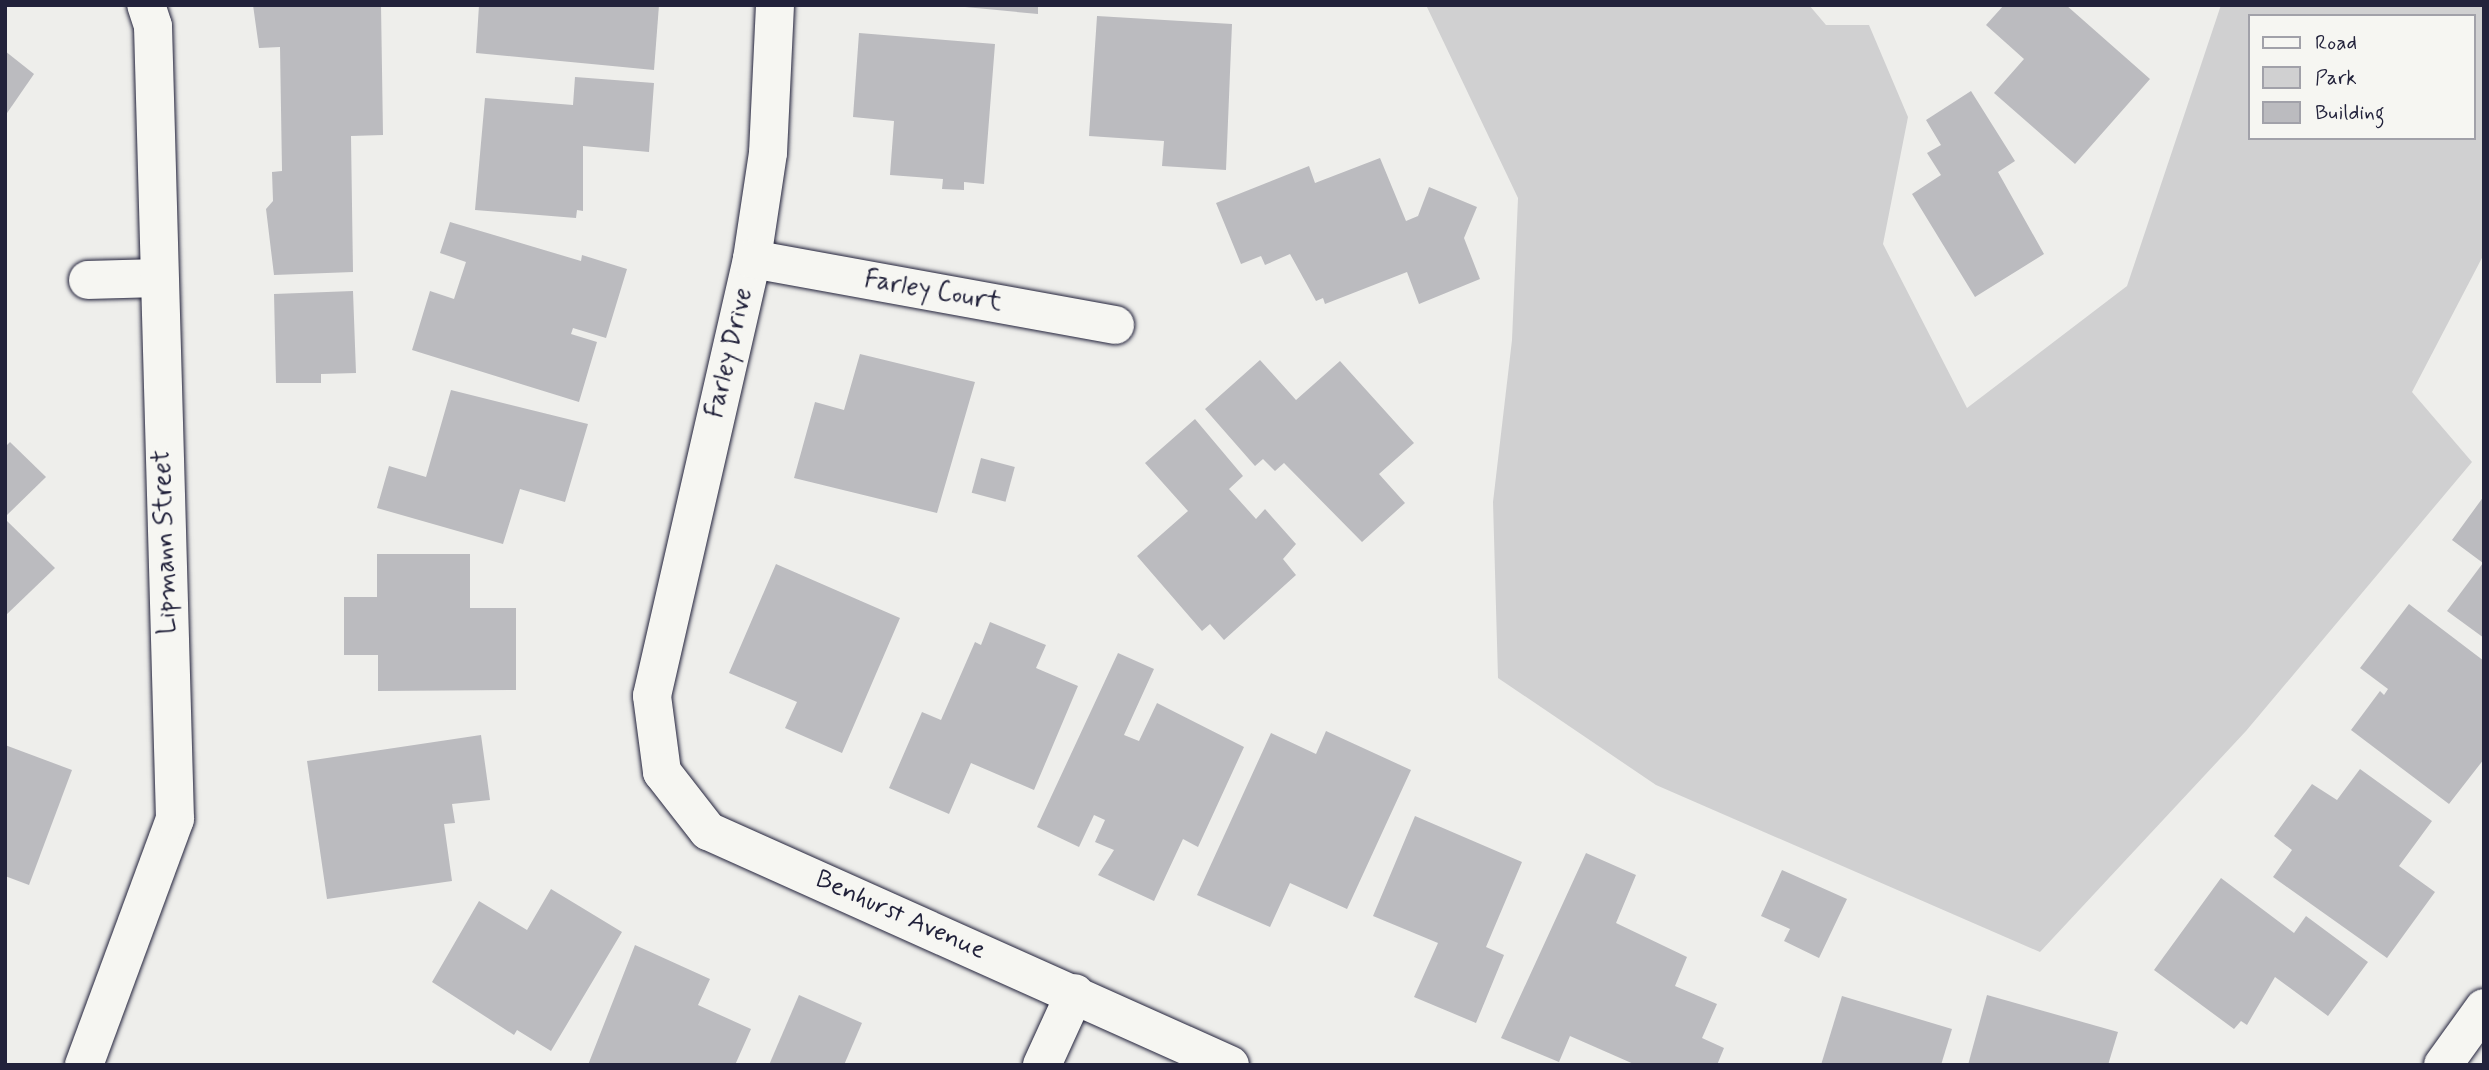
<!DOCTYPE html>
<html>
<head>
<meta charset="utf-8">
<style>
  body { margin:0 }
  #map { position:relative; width:2489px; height:1070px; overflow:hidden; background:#eeeeeb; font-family:Mynerve,sans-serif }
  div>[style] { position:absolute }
  .green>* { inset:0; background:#d0d0d1 }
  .building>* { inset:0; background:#bbbbbf; transform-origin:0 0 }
  .roads { filter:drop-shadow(0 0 2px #22223b) drop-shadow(0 0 2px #22223b) }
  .minor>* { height:38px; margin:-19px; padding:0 19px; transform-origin:19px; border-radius:19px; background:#f6f6f2 }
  span { translate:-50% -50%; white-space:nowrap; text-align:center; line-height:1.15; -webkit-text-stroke:6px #f6f6f2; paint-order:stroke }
  .street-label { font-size:26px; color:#22223b }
  .frame { position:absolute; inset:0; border:7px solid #22223b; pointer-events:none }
  .legend { position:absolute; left:2248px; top:14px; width:228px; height:126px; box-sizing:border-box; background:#f6f6f2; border:2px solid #a1a1a9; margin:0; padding:9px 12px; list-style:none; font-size:21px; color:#22223b }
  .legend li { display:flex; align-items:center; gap:14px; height:35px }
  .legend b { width:35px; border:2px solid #a1a1a9 }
</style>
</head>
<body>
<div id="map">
  <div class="green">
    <i style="clip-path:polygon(evenodd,1426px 5px,1809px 5px,1826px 25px,1869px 25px,1908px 117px,1883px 244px,1967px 408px,2127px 286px,2221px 5px,2484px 5px,2484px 254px,2412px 392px,2472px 462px,2246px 731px,2040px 952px,1656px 785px,1498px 678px,1493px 502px,1512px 340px,1518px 198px,1426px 5px,2249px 16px,2473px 16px,2473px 138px,2249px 138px,2249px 16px)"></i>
  </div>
  <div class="building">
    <i style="clip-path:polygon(253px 5px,381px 5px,383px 135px,351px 136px,353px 272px,274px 275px,266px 209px,273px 201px,272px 172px,282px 171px,280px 47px,259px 48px)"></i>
    <i style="clip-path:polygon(479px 5px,659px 5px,654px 70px,476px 53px)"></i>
    <i style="clip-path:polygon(944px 5px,1038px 5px,1038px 14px)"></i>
    <i style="clip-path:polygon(2004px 5px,2066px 5px,2150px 79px,2075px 164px,1994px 93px,2024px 59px,1986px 25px)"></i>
    <i style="clip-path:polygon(1097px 16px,1232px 24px,1226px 170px,1162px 166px,1164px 141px,1089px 136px)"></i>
    <i style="clip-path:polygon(859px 33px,995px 44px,984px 184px,964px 182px,964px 190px,942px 189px,943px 179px,890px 175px,894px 121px,853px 117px)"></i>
    <i style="clip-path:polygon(5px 51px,34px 74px,5px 116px)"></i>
    <i style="clip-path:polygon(575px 77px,654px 83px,649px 152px,583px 146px,583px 211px,577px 210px,576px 218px,475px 210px,485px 98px,573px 105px)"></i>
    <i style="clip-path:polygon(1971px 91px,2015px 161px,1998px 172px,2044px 254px,1975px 297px,1912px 194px,1941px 175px,1927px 153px,1941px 145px,1926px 120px)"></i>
    <i style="clip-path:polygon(1380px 158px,1406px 221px,1418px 216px,1429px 187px,1477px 207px,1464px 238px,1480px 279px,1419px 304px,1407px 272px,1325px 304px,1323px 298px,1316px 301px,1290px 254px,1265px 265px,1261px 256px,1241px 264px,1216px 203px,1309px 166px,1315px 183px)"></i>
    <i style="clip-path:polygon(450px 222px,581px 261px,582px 255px,627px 269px,606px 338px,573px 328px,571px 334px,597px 342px,579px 402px,412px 350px,430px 291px,454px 299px,466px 262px,440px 253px)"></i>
    <i style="clip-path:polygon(353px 291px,356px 373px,321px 374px,321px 383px,276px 383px,274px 294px)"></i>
    <i style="clip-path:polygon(860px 354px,975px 382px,937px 513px,794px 478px,815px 402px,844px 410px)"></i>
    <i style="clip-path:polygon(1260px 360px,1296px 400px,1340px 361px,1414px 443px,1379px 474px,1405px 503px,1362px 542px,1284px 463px,1275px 471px,1263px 459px,1255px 466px,1205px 409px)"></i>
    <i style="clip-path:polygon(451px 390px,588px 424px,565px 502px,520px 489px,503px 544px,377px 508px,389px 466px,426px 477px)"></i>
    <i style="clip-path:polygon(1195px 419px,1243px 476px,1229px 489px,1256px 519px,1265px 509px,1296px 544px,1283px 559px,1296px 575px,1224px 640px,1210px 624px,1202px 631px,1137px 556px,1188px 511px,1145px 463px)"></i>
    <i style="clip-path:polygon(10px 442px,46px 477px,5px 517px,5px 447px)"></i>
    <i style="left:981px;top:458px;width:35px;height:36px;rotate:15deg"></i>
    <i style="clip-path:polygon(2484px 496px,2484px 638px,2447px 611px,2483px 563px,2452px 540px)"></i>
    <i style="clip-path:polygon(5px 519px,55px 568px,5px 616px)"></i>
    <i style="clip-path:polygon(377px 554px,470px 554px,470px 608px,516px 608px,516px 690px,378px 691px,378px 655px,344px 655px,344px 597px,377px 597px)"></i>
    <i style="clip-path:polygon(776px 564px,900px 618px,842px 753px,785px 728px,797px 702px,729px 673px)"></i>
    <i style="clip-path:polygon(2409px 604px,2484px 661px,2484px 759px,2449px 804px,2351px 730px,2380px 691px,2384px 695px,2388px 689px,2360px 668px)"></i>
    <i style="clip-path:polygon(990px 622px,1046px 645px,1036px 668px,1078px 686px,1034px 790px,971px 763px,949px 814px,889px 788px,922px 712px,941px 720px,975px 642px,981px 645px)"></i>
    <i style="clip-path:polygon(1118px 653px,1154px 669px,1124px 735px,1139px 741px,1157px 703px,1244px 747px,1198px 847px,1183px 839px,1154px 901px,1098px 875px,1114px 850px,1095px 842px,1105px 820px,1094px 815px,1079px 847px,1037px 827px)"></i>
    <i style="clip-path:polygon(1326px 731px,1411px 770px,1347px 909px,1290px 883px,1270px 927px,1197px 895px,1271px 733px,1316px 754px)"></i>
    <i style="clip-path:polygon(481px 735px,490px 800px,452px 804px,455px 823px,444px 824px,452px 881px,327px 899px,307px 761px)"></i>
    <i style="clip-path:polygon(5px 745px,72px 770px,29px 885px,5px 876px)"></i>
    <i style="clip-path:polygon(2360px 769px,2432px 821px,2399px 866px,2435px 892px,2387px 958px,2273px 877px,2292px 850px,2274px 836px,2312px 784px,2337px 800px)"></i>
    <i style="clip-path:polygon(1415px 816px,1522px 862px,1486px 947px,1504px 955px,1476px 1023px,1414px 997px,1438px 943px,1373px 916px)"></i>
    <i style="clip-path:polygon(1586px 853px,1636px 875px,1616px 923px,1687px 957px,1675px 986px,1717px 1004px,1702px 1038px,1724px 1048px,1717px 1065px,1636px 1065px,1570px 1036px,1559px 1062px,1501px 1038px)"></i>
    <i style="clip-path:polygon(1782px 870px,1847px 899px,1819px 958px,1784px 941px,1790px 929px,1761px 916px)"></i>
    <i style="clip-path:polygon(2221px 878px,2294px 933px,2306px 916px,2368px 962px,2328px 1016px,2275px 977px,2247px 1025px,2241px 1021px,2234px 1029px,2154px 970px)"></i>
    <i style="clip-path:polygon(551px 889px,622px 932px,551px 1051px,517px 1030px,514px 1035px,432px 982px,479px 901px,527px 930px)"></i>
    <i style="clip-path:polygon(635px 945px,710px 979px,698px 1005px,751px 1029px,735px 1065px,588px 1065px)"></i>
    <i style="clip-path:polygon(799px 995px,862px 1023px,844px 1065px,769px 1065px)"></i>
    <i style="clip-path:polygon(1987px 995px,2118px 1032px,2108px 1065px,1968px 1065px)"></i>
    <i style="clip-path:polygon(1842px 996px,1952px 1029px,1941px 1065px,1821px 1065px)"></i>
  </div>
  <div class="roads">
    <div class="minor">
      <i style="left:775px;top:5px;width:148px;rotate:92.7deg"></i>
      <i style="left:768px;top:153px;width:107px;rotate:98.6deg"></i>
      <i style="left:752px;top:259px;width:448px;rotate:102.9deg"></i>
      <i style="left:652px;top:696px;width:77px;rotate:82.5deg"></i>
      <i style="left:662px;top:772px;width:75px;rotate:52.1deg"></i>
      <i style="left:708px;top:831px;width:572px;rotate:24.15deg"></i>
      <i style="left:752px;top:259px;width:369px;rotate:10.3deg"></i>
      <i style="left:88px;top:280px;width:70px;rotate:-1.6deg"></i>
      <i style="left:84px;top:1065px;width:262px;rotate:-69.7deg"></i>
      <i style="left:175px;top:819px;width:793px;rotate:-91.59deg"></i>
      <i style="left:153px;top:26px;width:22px;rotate:-108deg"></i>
      <i style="left:1042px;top:1065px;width:79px;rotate:-65.4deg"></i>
      <i style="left:2443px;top:1065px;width:70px;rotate:-54.3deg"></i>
    </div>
  </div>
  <div class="street-label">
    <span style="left:933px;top:292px;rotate:10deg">Farley Court</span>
    <span style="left:730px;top:353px;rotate:-77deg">Farley Drive</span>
    <span style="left:166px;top:542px;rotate:-92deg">Lipmann Street</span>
    <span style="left:900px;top:916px;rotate:24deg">Benhurst Avenue</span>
  </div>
  <div class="frame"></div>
  <ul class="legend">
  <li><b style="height:9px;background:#f6f6f2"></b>Road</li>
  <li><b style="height:19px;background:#d0d0d1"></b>Park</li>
  <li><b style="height:19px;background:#bbbbbf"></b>Building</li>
  </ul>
</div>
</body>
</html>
